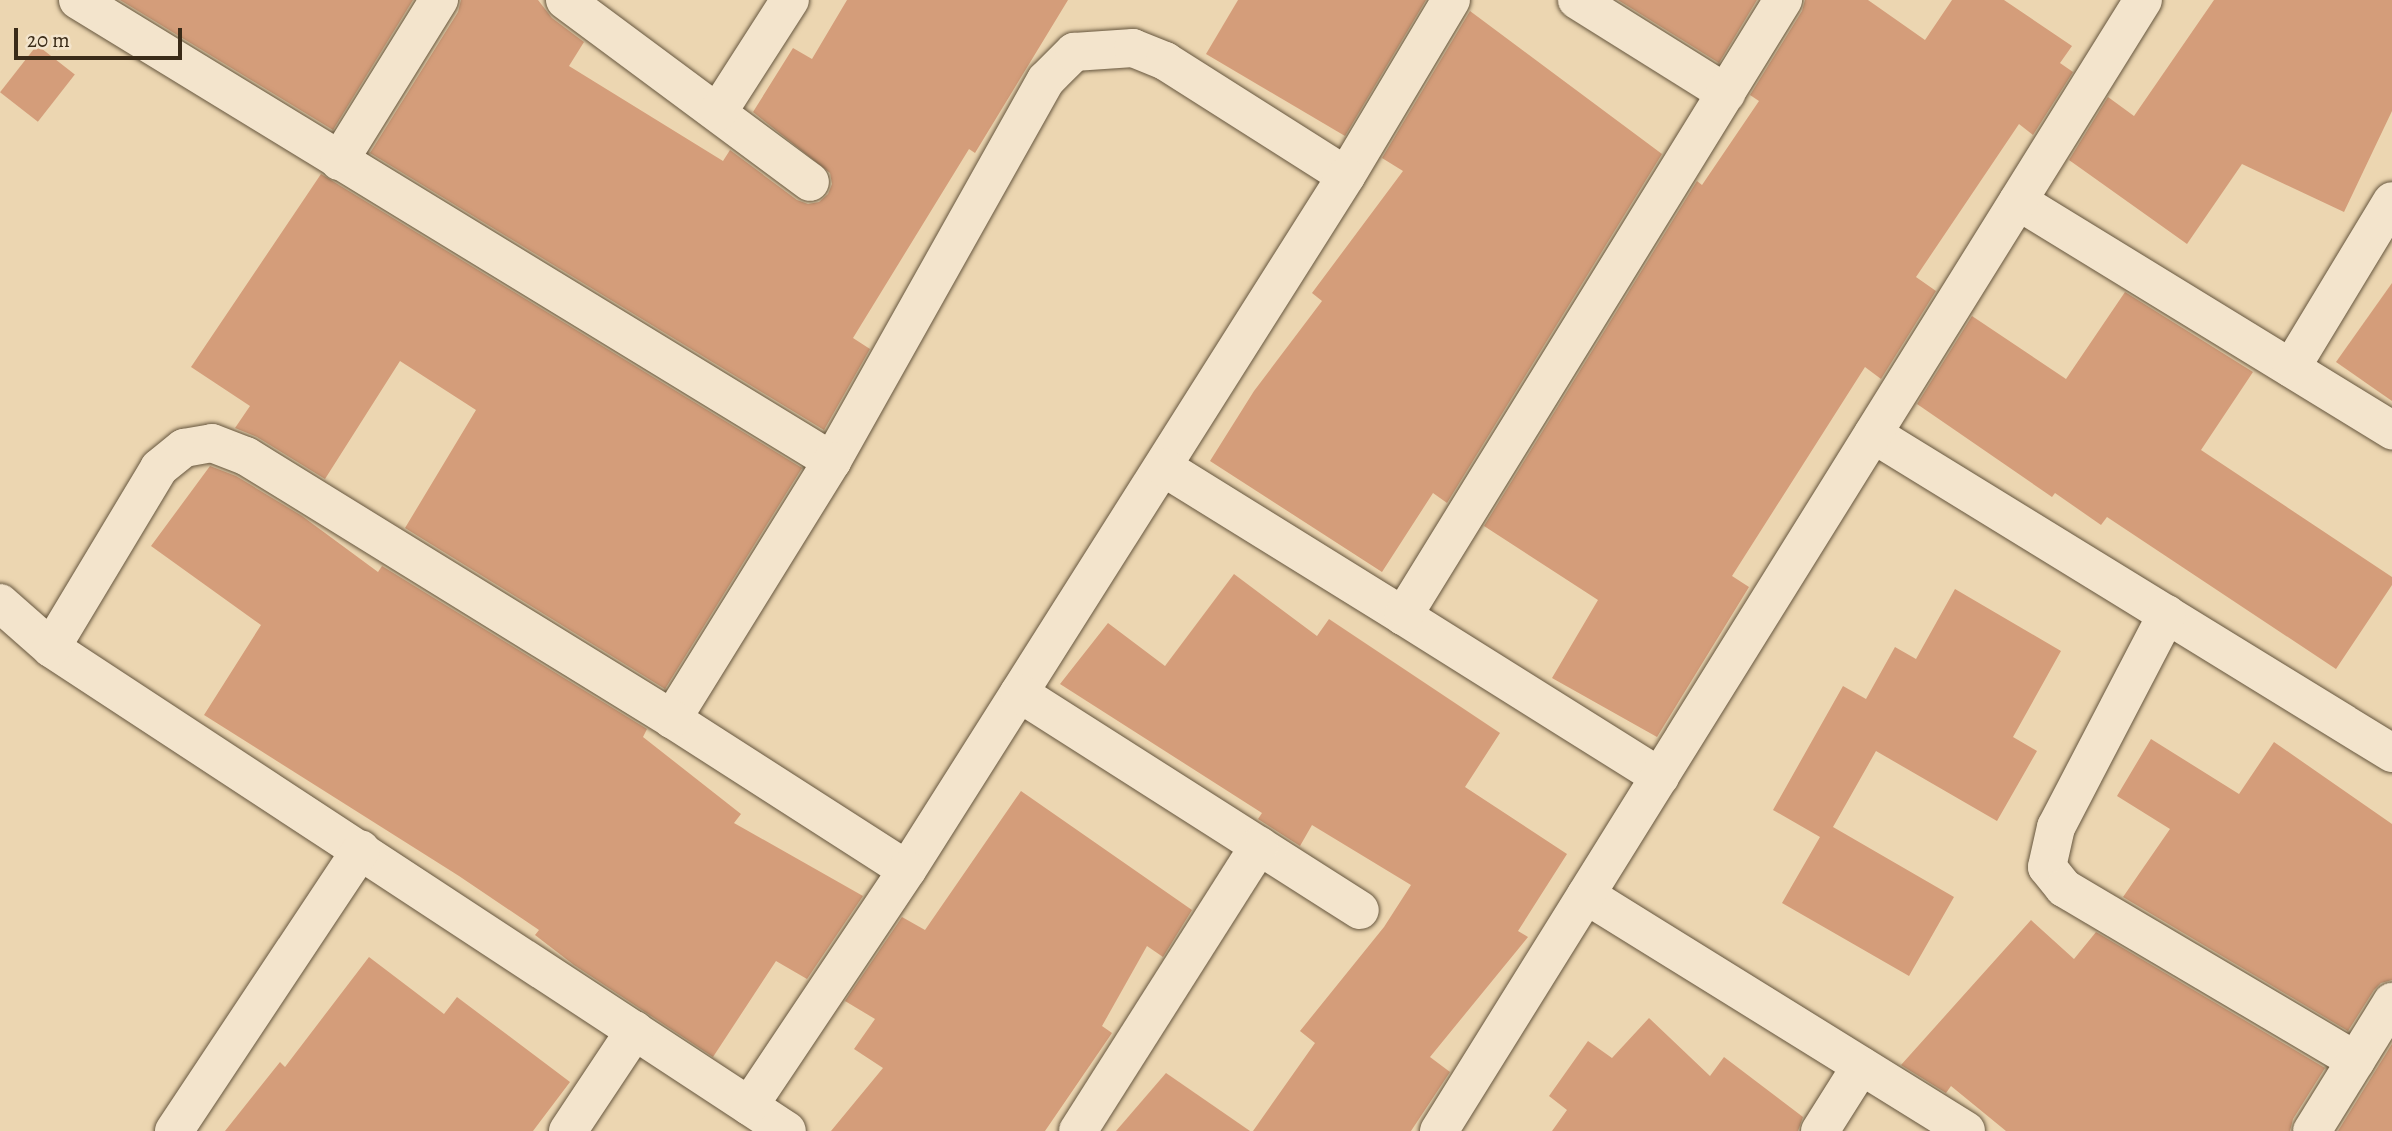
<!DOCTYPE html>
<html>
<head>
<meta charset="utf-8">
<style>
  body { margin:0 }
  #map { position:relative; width:2392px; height:1131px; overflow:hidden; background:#ecd6b1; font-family:Alegreya,serif }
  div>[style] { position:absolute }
  .building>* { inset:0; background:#d49d7a; transform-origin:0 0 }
  .roads { filter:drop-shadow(0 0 2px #66563e) drop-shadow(0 0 2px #66563e) }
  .minor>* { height:38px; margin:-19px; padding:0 19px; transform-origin:19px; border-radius:19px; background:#f3e4cc }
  span { translate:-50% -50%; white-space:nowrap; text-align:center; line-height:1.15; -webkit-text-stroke:5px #f3e4cc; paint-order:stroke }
  .scale { position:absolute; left:14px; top:28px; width:168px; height:32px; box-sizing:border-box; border:4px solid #3a2b18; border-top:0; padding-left:9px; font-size:21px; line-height:24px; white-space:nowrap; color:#3a2b18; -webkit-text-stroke:5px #f3e4cc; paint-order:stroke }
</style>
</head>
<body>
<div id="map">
  <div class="building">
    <i style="clip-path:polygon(120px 0,413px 0,333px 130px)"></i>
    <i style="clip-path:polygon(461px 0,538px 0,552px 18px,584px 42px,569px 66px,723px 161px,730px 150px,797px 200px,808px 204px,819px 202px,828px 194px,832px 184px,830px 173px,753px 112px,793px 48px,812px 59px,847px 0,1068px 0,975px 153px,969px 149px,853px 338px,870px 349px,824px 430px,370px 153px,458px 12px)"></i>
    <i style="clip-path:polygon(1238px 0,1426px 0,1345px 136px,1206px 54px)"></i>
    <i style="clip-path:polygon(1618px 0,1757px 0,1719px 63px)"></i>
    <i style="clip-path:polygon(1805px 0,1868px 0,1925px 40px,1952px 0,2004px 0,2072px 46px,2060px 63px,2073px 72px,2033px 135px,2019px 124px,1916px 277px,1936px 291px,1881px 379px,1865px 367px,1732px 576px,1749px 587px,1657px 737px,1552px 678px,1598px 600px,1484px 526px,1697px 181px,1702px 185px,1759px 101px,1750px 95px,1802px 11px)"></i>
    <i style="clip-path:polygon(2214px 0,2392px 0,2392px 111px,2344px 212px,2242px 164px,2187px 244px,2069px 160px,2108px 97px,2134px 116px)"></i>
    <i style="clip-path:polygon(1470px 11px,1662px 154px,1447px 503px,1433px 493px,1382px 572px,1210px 461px,1254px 391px,1322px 301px,1312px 293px,1403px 171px,1382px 158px)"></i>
    <i style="left:37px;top:45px;width:48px;height:60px;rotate:38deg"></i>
    <i style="clip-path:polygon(321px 174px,802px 468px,665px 689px,405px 528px,476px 410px,400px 361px,325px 479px,257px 437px,235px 428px,250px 406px,191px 367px)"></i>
    <i style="clip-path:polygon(2392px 283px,2392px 401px,2336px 362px)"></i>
    <i style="clip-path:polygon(2125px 292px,2253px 372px,2201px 450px,2392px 577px,2392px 585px,2336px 669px,2107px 517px,2101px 525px,2055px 493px,2052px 497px,1917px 404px,1972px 316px,2066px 379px)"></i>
    <i style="clip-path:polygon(210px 466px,236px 476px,302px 516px,378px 572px,382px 566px,647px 729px,643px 737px,741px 814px,734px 823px,863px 896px,807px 979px,776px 961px,713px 1057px,574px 965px,535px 935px,539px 930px,459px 876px,204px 715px,261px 625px,151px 546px)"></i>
    <i style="clip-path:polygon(1234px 574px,1317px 636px,1329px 619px,1500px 733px,1465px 787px,1567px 854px,1518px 931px,1528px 937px,1430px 1057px,1450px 1072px,1411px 1131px,1253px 1131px,1315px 1043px,1300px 1031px,1384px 927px,1411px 885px,1312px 825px,1300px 846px,1258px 819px,1262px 813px,1060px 684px,1108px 623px,1165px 666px)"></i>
    <i style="clip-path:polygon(1955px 589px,2061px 651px,2013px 737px,2037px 751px,1997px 821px,1876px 751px,1833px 827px,1954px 897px,1909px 976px,1782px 903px,1820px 837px,1773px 810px,1843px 686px,1866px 699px,1895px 647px,1916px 659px)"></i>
    <i style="clip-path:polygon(2151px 739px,2239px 794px,2274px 742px,2392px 824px,2392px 980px,2381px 983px,2374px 990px,2348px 1031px,2123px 897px,2170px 829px,2117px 796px)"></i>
    <i style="clip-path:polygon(1021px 791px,1192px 910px,1163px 957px,1147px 946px,1102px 1026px,1112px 1033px,1045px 1131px,831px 1131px,883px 1068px,854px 1049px,875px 1019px,845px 1001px,902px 917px,925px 930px)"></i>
    <i style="clip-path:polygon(2031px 920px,2074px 959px,2096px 932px,2325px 1068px,2293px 1119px,2290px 1131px,2006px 1131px,1951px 1086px,1946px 1093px,1901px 1065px)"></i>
    <i style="clip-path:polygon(369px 957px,444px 1014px,457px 997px,570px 1082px,533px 1131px,225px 1131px,280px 1062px,285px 1067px)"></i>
    <i style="clip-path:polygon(1649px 1018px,1710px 1076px,1724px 1057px,1803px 1117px,1798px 1131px,1552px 1131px,1567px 1110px,1549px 1096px,1588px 1041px,1612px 1058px)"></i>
    <i style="clip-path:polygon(2392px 1044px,2392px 1131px,2338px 1131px)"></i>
    <i style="clip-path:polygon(1166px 1073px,1250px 1131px,1116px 1131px)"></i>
  </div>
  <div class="roads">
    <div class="minor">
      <i style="left:78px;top:0;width:884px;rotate:31.44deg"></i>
      <i style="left:832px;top:461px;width:437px;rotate:-60.7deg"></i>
      <i style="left:1046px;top:80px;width:40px;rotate:-45deg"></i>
      <i style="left:1074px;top:52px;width:59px;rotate:-3.9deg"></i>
      <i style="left:1133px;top:48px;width:35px;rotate:22deg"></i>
      <i style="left:1165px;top:61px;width:214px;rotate:32.4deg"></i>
      <i style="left:1346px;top:176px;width:205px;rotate:-59.2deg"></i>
      <i style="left:565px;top:0;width:305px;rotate:36.6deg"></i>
      <i style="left:1577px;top:0;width:176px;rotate:32deg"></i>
      <i style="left:718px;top:112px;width:133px;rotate:-57.3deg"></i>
      <i style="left:339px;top:161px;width:190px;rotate:-58.2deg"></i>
      <i style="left:2018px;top:201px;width:439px;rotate:31.5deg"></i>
      <i style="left:2291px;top:368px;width:195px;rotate:-58.8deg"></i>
      <i style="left:1873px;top:434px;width:609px;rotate:31.58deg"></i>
      <i style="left:832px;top:461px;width:304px;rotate:121.8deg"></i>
      <i style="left:672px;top:719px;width:279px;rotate:32.7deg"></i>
      <i style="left:907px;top:870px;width:821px;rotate:-57.68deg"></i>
      <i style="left:1163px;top:467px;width:282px;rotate:31.8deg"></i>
      <i style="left:0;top:603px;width:68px;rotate:41.4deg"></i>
      <i style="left:51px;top:648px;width:880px;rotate:33.27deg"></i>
      <i style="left:2167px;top:614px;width:240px;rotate:117.5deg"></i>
      <i style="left:2056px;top:827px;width:41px;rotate:102.7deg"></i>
      <i style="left:2047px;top:867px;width:27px;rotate:51deg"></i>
      <i style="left:2064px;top:888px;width:339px;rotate:30.6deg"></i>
      <i style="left:51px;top:648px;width:210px;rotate:-59deg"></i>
      <i style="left:159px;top:468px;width:32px;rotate:-39deg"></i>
      <i style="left:184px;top:448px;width:28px;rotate:-10deg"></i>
      <i style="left:212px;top:443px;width:36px;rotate:21deg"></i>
      <i style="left:246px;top:456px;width:501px;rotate:31.69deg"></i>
      <i style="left:1019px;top:693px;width:404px;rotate:32.5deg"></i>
      <i style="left:1660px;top:777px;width:303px;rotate:-147.9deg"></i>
      <i style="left:1403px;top:616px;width:724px;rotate:-58.33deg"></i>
      <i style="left:1586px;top:895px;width:447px;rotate:31.8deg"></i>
      <i style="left:749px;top:1106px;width:284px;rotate:-56.2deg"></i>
      <i style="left:174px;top:1131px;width:338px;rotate:-56.4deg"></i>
      <i style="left:568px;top:1131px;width:121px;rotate:-56.4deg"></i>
      <i style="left:1078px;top:1131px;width:338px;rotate:-57.6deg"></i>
      <i style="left:1439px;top:1131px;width:1332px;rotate:-58.1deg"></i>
      <i style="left:1820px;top:1131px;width:77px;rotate:-57.8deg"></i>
      <i style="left:2312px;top:1131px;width:152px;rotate:-58.2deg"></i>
    </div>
  </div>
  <div class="scale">20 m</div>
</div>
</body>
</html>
